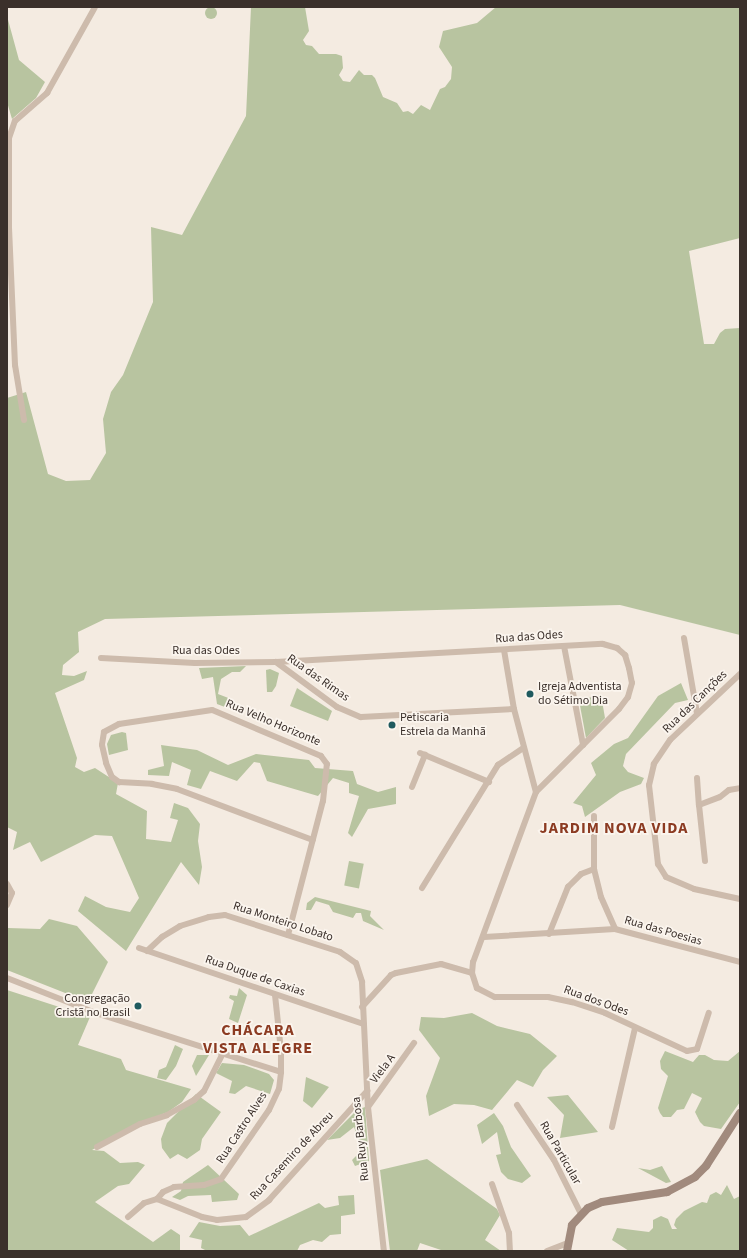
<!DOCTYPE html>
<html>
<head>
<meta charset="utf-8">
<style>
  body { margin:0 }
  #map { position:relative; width:747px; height:1258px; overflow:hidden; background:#f4ebe1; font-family:"Source Sans 3",sans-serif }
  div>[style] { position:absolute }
  .green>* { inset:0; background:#b8c4a0; transform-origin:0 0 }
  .round { border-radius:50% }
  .street>* { height:6px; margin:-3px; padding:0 3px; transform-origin:3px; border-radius:3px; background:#cdbbac }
  .secondary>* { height:8px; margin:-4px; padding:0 4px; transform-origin:4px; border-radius:4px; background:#a18a7d }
  .dots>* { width:11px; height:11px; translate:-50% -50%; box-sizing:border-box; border:2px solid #fbf5ee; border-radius:50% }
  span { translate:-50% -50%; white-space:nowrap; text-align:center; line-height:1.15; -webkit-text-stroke:3.5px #fbf5ee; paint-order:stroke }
  .street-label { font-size:12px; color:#3b302b }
  .poi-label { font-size:12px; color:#3b302b }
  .left { translate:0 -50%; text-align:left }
  .right { translate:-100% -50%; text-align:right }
  .district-label { font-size:16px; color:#8c3b22; font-weight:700; letter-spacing:1px }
  .frame { position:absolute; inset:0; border:8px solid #3b302b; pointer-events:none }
</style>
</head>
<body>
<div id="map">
  <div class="green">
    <i class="round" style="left:205px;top:7px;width:12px;height:12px"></i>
    <i style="clip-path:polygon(251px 7px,305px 7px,309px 31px,303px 40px,306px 45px,312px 46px,319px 54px,336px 54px,342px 56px,343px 68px,339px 75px,343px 81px,350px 82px,359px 70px,364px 75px,372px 75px,375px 78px,383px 97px,397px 103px,403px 112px,408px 111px,413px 114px,421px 105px,430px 110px,440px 89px,445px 87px,451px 79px,452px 67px,439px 47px,443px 31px,477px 23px,496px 7px,740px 7px,740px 238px,689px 251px,704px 344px,714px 344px,720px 333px,725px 329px,740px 328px,740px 635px,620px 605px,105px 619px,78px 632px,79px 652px,63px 665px,62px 675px,74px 676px,87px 671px,84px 680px,55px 693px,77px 758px,75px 767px,84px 772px,95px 768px,118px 783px,116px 794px,147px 811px,146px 839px,171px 842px,178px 820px,170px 818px,174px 803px,188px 808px,200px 824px,198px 841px,202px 867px,199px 885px,181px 862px,126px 951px,78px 911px,85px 896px,106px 907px,130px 912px,139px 898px,112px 836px,95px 835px,41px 862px,30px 842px,13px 850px,17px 832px,7px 827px,7px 398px,26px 392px,48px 474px,66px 481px,90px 480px,106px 453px,103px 419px,111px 392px,123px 375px,153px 302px,151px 227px,182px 235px,246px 116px)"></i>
    <i style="clip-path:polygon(7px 16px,19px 60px,45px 82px,36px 98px,12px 119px,7px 102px)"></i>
    <i style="clip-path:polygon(246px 666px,240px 672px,232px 672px,221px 679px,218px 694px,231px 699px,230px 709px,217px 704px,213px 677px,202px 679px,199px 668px)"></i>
    <i style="clip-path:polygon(270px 669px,279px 673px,276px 686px,272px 692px,267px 692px,266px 670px)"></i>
    <i style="clip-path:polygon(681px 683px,688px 700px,675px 703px,626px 754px,623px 766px,628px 772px,644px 778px,641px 784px,620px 792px,585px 817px,582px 806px,573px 803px,596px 775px,591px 763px,614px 744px,628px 738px,658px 696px)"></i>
    <i style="clip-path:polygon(297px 688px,332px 711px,328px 721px,290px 706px)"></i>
    <i style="clip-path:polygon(601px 695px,605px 718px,586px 738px,579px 700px)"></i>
    <i style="clip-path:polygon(122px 732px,126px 733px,128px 750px,109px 755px,107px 744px,111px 735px)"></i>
    <i style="clip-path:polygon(161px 745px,197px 750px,228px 765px,256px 754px,309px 760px,315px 768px,353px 771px,357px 784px,378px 792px,396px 787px,396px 804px,368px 809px,352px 837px,348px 833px,359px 796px,349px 793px,349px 783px,333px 778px,318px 796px,267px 781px,260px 763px,254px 762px,237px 781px,210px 771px,201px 789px,187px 785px,191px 770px,172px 762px,169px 776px,148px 775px,148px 770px,164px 766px)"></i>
    <i style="left:349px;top:861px;width:15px;height:25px;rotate:11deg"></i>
    <i style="clip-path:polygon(315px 897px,371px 911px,370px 916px,384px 930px,363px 921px,361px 913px,356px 913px,353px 918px,333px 912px,329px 905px,316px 901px,311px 910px,306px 910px,307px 903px)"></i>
    <i style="clip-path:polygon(49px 919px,77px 926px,108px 962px,88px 1002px,7px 970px,8px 928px,40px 929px)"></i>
    <i style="clip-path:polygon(239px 988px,247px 995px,238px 1023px,229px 1019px,234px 1001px,229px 998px,230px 995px,237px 996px)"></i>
    <i style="clip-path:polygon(7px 990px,90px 1017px,78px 1045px,121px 1059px,126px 1070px,191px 1089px,182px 1102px,168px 1112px,137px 1124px,92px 1150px,104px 1151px,120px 1163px,138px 1162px,145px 1165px,129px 1184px,118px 1186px,95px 1202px,153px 1242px,171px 1229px,180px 1235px,180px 1251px,7px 1251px)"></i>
    <i style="clip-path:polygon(472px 1013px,497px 1026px,530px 1034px,557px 1056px,543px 1070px,533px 1087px,517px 1080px,492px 1110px,474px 1105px,454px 1104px,429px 1116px,426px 1096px,440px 1058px,419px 1030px,421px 1017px,444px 1018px)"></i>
    <i style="clip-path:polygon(175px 1045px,183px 1049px,176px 1066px,166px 1080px,157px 1078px,159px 1070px,166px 1067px)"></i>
    <i style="clip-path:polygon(665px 1051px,693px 1062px,699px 1055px,705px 1055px,714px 1060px,728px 1061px,740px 1051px,740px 1102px,721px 1129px,704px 1126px,700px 1122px,695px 1112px,702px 1098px,692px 1093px,684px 1109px,677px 1110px,671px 1117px,663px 1117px,660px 1113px,658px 1108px,668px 1076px,661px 1069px,660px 1061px)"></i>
    <i style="clip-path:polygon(197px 1055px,209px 1055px,196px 1076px,192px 1066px)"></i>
    <i style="clip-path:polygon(222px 1063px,244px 1065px,269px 1074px,274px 1080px,270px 1094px,246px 1086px,235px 1094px,229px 1093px,232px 1081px,216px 1073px)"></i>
    <i style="clip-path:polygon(306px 1077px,329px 1087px,312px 1108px,303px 1101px)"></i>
    <i style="clip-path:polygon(196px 1094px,221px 1112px,202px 1139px,200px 1150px,187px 1159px,178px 1154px,170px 1159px,162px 1148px,161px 1139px,167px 1123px)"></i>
    <i style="clip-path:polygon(568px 1095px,598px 1132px,560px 1138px,564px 1115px,547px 1097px)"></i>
    <i style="clip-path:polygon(365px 1107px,369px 1161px,355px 1166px,352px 1160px,362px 1150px,354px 1127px,340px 1138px,327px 1140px,357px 1110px)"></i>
    <i style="clip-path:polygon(494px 1113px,503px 1126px,511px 1147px,531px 1176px,522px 1183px,508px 1179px,501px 1172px,496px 1155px,501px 1154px,497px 1132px,482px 1144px,477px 1125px)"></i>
    <i style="clip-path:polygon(427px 1159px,497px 1209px,500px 1215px,485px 1240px,501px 1251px,444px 1251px,420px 1243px,417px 1251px,390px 1251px,380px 1170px)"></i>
    <i style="clip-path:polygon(208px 1165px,239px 1194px,237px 1200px,212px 1202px,211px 1195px,188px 1196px,180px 1200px,172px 1197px,181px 1191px,183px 1182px)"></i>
    <i style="clip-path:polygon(662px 1166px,671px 1182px,666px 1183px,638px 1168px,650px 1170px)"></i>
    <i style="clip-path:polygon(727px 1185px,734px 1199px,740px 1196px,740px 1251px,629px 1251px,612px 1240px,617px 1228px,649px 1232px,653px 1228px,653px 1220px,661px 1216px,668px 1219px,672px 1229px,677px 1229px,674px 1225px,676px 1219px,684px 1211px,702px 1202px,707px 1203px,710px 1195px,716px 1192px,721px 1195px)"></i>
    <i style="clip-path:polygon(354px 1195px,355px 1214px,341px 1216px,341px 1234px,330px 1235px,322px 1242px,313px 1240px,300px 1245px,297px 1251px,207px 1251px,201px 1248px,202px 1240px,189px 1237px,199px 1222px,220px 1226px,240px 1225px,249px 1236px,319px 1203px,325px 1208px,339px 1205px,338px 1196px)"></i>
  </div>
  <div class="street">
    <i style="left:24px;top:420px;width:56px;rotate:-99.3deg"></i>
    <i style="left:15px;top:365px;width:137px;rotate:-92.5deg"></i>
    <i style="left:9px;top:228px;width:90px;rotate:-90deg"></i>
    <i style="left:9px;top:138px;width:18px;rotate:-71deg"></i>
    <i style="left:15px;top:121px;width:43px;rotate:-41.2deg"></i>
    <i style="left:47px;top:93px;width:98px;rotate:-60.8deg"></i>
    <i style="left:684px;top:638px;width:76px;rotate:80.2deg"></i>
    <i style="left:564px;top:646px;width:101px;rotate:79.1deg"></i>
    <i style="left:504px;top:650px;width:60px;rotate:80.4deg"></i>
    <i style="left:514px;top:709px;width:86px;rotate:75.2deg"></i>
    <i style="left:101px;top:658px;width:94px;rotate:3deg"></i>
    <i style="left:195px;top:663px;width:81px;rotate:-0.7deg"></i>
    <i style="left:276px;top:662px;width:327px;rotate:-3.2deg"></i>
    <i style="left:603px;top:644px;width:15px;rotate:16deg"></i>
    <i style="left:617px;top:648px;width:11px;rotate:41deg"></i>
    <i style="left:625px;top:655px;width:14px;rotate:73deg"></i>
    <i style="left:629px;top:668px;width:15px;rotate:79deg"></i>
    <i style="left:632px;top:683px;width:15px;rotate:106deg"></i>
    <i style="left:628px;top:697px;width:15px;rotate:127deg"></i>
    <i style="left:619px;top:709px;width:117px;rotate:135deg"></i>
    <i style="left:536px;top:792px;width:181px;rotate:110.3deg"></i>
    <i style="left:473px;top:962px;width:11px;rotate:95deg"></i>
    <i style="left:472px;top:973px;width:16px;rotate:72deg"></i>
    <i style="left:477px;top:988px;width:20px;rotate:27deg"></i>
    <i style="left:495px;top:997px;width:53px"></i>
    <i style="left:548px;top:997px;width:25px;rotate:12deg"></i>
    <i style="left:572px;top:1002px;width:35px;rotate:18deg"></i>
    <i style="left:605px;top:1013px;width:90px;rotate:24.9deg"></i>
    <i style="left:687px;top:1051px;width:10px;rotate:-11deg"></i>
    <i style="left:697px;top:1049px;width:38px;rotate:-72deg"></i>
    <i style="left:276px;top:662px;width:76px;rotate:36.4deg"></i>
    <i style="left:337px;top:707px;width:26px;rotate:23deg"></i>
    <i style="left:361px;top:717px;width:153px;rotate:-3deg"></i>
    <i style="left:740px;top:674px;width:96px;rotate:136.7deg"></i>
    <i style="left:670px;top:740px;width:29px;rotate:124deg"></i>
    <i style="left:654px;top:764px;width:22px;rotate:103deg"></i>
    <i style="left:649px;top:785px;width:80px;rotate:83.5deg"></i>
    <i style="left:658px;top:864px;width:15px;rotate:58deg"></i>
    <i style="left:666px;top:877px;width:30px;rotate:23deg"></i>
    <i style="left:694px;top:889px;width:47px;rotate:12.3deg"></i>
    <i style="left:420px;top:753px;width:75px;rotate:22.8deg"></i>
    <i style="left:697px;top:778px;width:27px;rotate:86deg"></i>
    <i style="left:412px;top:787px;width:35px;rotate:-68deg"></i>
    <i style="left:594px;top:816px;width:53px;rotate:90deg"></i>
    <i style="left:594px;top:869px;width:29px;rotate:76deg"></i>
    <i style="left:601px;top:897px;width:35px;rotate:66deg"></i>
    <i style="left:705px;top:861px;width:56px;rotate:-96.1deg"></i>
    <i style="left:699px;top:805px;width:22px;rotate:-21deg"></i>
    <i style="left:720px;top:797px;width:11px;rotate:-38deg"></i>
    <i style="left:729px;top:790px;width:11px;rotate:-10deg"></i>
    <i style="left:7px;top:884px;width:10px;rotate:61deg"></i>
    <i style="left:12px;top:893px;width:13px;rotate:113deg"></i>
    <i style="left:422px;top:888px;width:145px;rotate:-58.3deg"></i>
    <i style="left:498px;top:765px;width:30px;rotate:-34deg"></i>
    <i style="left:549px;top:934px;width:51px;rotate:-68deg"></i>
    <i style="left:568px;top:887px;width:18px;rotate:-45deg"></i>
    <i style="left:581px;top:874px;width:14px;rotate:-21deg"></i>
    <i style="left:288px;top:935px;width:138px;rotate:-75.4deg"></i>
    <i style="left:323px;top:801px;width:37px;rotate:-84deg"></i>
    <i style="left:327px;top:764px;width:10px;rotate:-127deg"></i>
    <i style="left:321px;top:756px;width:118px;rotate:-157.1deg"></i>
    <i style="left:212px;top:710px;width:94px;rotate:171.4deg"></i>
    <i style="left:119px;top:724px;width:17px;rotate:152deg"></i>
    <i style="left:104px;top:732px;width:13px;rotate:99deg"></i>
    <i style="left:102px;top:745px;width:18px;rotate:77deg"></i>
    <i style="left:106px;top:763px;width:15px;rotate:67deg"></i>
    <i style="left:112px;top:777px;width:9px;rotate:36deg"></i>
    <i style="left:119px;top:782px;width:33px;rotate:3deg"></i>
    <i style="left:152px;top:784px;width:25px;rotate:11deg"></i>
    <i style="left:177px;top:789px;width:145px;rotate:20.6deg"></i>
    <i style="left:484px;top:937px;width:131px;rotate:-3.5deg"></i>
    <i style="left:615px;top:929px;width:129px;rotate:14.8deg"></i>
    <i style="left:139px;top:948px;width:237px;rotate:18.7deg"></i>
    <i style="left:147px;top:951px;width:21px;rotate:-43deg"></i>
    <i style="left:162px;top:937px;width:21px;rotate:-31deg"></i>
    <i style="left:180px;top:926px;width:30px;rotate:-17deg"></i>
    <i style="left:209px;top:917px;width:16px;rotate:-7deg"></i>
    <i style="left:225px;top:915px;width:121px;rotate:17.8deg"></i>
    <i style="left:340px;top:952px;width:19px;rotate:35deg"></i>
    <i style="left:356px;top:963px;width:20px;rotate:72deg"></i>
    <i style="left:362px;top:982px;width:125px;rotate:87.3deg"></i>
    <i style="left:368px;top:1107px;width:145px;rotate:83.7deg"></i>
    <i style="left:7px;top:978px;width:96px;rotate:21.5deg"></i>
    <i style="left:96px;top:1013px;width:194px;rotate:17.7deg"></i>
    <i style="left:362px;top:1007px;width:43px;rotate:-47.8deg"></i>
    <i style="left:391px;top:975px;width:5px;rotate:-22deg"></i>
    <i style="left:396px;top:973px;width:46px;rotate:-11.3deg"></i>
    <i style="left:441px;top:964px;width:32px;rotate:16deg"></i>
    <i style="left:517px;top:1105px;width:66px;rotate:56.1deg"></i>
    <i style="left:554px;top:1160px;width:60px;rotate:63.4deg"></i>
    <i style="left:368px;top:1107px;width:79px;rotate:-54.3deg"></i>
    <i style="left:612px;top:1127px;width:102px;rotate:-76.9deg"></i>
    <i style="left:97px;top:1147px;width:49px;rotate:-28.1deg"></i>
    <i style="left:140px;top:1124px;width:28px;rotate:-18deg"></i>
    <i style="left:167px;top:1115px;width:31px;rotate:-29deg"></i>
    <i style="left:194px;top:1100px;width:13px;rotate:-42deg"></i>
    <i style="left:204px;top:1091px;width:42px;rotate:-63.4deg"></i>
    <i style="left:492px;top:1184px;width:52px;rotate:70.9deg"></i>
    <i style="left:509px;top:1233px;width:18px;rotate:87deg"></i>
    <i style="left:157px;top:1199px;width:9px;rotate:-49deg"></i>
    <i style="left:163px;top:1192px;width:12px;rotate:-24deg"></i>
    <i style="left:174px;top:1187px;width:30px;rotate:-4deg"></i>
    <i style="left:204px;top:1185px;width:18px;rotate:-19deg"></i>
    <i style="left:221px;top:1179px;width:84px;rotate:-55.2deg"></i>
    <i style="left:269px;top:1110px;width:23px;rotate:-65deg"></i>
    <i style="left:279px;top:1089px;width:17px;rotate:-83deg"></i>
    <i style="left:281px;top:1072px;width:21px;rotate:-90deg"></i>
    <i style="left:281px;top:1051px;width:56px;rotate:-96.1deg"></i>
    <i style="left:128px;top:1217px;width:21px;rotate:-41deg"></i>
    <i style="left:144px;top:1203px;width:14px;rotate:-17deg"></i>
    <i style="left:157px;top:1199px;width:48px;rotate:21.8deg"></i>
    <i style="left:202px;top:1217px;width:15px;rotate:11deg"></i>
    <i style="left:217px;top:1220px;width:29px;rotate:-6deg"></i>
    <i style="left:246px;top:1217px;width:29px;rotate:-36deg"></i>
    <i style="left:269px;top:1200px;width:147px;rotate:-48deg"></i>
    <i style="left:547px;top:1251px;width:22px;rotate:-21deg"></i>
  </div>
  <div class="secondary">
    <i style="left:567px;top:1251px;width:26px;rotate:-79deg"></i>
    <i style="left:572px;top:1225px;width:23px;rotate:-47deg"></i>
    <i style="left:588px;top:1208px;width:15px;rotate:-23deg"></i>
    <i style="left:602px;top:1202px;width:66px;rotate:-8.7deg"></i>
    <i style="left:667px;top:1192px;width:32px;rotate:-28deg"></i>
    <i style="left:695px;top:1177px;width:16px;rotate:-45deg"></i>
    <i style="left:706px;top:1166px;width:63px;rotate:-57.3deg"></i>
  </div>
  <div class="dots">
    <i style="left:530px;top:694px;background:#1f5a5e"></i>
    <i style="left:392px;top:725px;background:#1f5a5e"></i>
    <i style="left:138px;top:1006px;background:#1f5a5e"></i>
  </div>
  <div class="street-label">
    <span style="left:529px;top:637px;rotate:-4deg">Rua das Odes</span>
    <span style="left:206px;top:651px">Rua das Odes</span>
    <span style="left:318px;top:678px;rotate:35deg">Rua das Rimas</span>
    <span style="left:695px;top:702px;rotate:-44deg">Rua das Canções</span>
    <span style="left:273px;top:723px;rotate:23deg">Rua Velho Horizonte</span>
    <span style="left:283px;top:922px;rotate:18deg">Rua Monteiro Lobato</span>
    <span style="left:663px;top:931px;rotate:16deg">Rua das Poesias</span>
    <span style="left:255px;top:976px;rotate:19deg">Rua Duque de Caxias</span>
    <span style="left:596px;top:1001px;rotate:20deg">Rua dos Odes</span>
    <span style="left:383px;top:1069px;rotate:-53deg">Viela A</span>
    <span style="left:242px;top:1128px;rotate:-57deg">Rua Castro Alves</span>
    <span style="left:361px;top:1139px;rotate:-96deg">Rua Ruy Barbosa</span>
    <span style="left:560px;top:1153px;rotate:60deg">Rua Particular</span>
    <span style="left:292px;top:1156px;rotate:-47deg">Rua Casemiro de Abreu</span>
  </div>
  <div class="poi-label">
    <span class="left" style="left:538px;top:694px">Igreja Adventista<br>do Sétimo Dia</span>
    <span class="left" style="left:400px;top:725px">Petiscaria<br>Estrela da Manhã</span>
    <span class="right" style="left:130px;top:1006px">Congregação<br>Cristã no Brasil</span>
  </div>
  <div class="district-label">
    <span style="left:614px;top:828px">JARDIM NOVA VIDA</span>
    <span style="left:258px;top:1039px">CHÁCARA<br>VISTA ALEGRE</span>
  </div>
  <div class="frame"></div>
</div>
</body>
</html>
